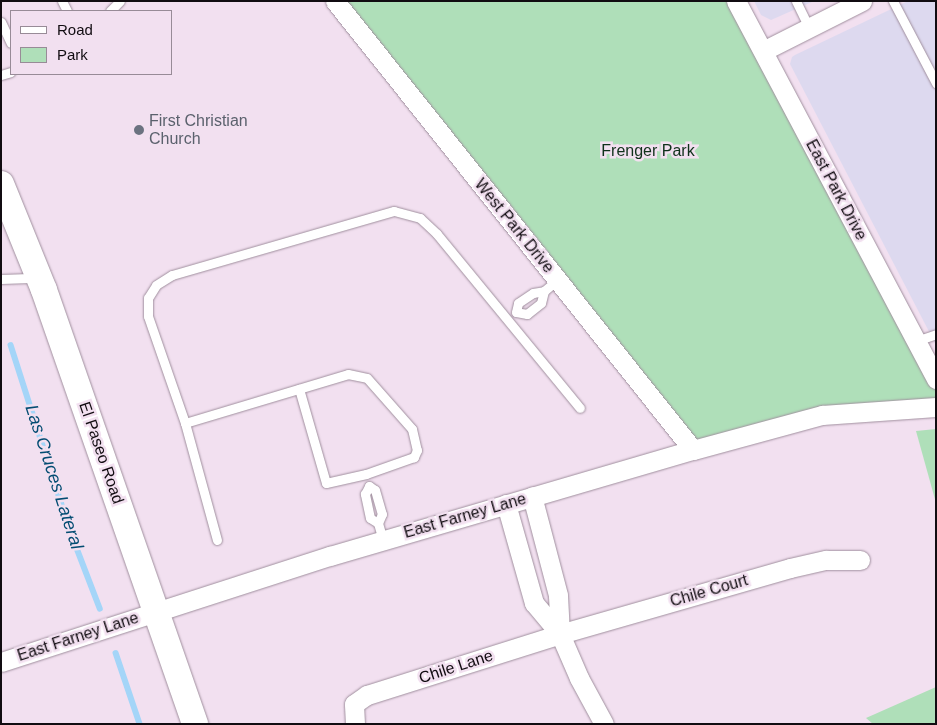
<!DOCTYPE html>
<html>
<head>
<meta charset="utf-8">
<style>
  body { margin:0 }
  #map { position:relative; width:937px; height:725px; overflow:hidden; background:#f2e0f0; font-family:Arial,sans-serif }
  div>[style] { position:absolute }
  .commercial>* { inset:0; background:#ddd9ef }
  .green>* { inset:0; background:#afdfb9 }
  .stream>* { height:5.5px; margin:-2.75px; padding:0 2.75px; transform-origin:2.75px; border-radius:2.75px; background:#a4d5f8 }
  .roads { filter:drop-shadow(0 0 1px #a08f9e) drop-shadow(0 0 1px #a08f9e) }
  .lane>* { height:9px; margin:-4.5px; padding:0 4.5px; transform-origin:4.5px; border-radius:4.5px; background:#fff }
  .street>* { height:19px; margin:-9.5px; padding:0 9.5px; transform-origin:9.5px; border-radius:9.5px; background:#fff }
  .secondary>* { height:26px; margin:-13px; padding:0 13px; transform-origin:13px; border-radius:13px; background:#fff }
  .dots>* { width:14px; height:14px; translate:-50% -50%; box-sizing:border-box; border:2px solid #f2e0f0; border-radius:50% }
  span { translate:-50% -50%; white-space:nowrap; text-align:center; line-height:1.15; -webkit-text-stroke:5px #f2e0f0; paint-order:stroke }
  .worship-label { font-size:16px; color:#5b616d }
  .left { translate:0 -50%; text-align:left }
  .park-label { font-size:16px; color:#0f311a }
  .street-label { font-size:16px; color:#110c11 }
  .water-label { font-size:18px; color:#034c72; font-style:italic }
  .frame { position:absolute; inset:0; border:2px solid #110c11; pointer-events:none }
  .legend { position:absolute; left:10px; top:10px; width:162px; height:65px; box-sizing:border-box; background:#f2e0f0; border:1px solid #988b97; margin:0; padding:6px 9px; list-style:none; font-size:15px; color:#110c11 }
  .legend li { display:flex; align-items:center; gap:10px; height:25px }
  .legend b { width:25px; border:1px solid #988b97 }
</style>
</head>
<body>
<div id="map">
  <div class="commercial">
    <i style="clip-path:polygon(754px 1px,814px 1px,771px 20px,761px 15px)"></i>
    <i style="clip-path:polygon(908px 1px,936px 1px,936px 345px,790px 64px,792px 57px,795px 55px)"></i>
  </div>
  <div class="green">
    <i style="clip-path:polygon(338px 1px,738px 1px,936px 379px,936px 407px,822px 415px,693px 450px)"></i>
    <i style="clip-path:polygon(936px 429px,936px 503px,916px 431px)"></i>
    <i style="clip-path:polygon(936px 687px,936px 724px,873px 724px,866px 718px)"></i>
  </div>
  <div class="stream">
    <i style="left:11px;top:345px;width:194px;rotate:72.3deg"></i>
    <i style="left:70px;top:530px;width:84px;rotate:69deg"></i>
    <i style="left:116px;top:653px;width:75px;rotate:71.3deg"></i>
  </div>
  <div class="roads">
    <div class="lane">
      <i style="left:62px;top:1px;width:11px;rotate:63deg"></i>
      <i style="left:796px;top:1px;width:30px;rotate:64deg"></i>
      <i style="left:893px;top:1px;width:93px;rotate:62.3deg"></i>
      <i style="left:110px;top:11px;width:14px;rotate:-45deg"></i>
      <i style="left:1px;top:22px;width:23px;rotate:65deg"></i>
      <i style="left:1px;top:75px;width:10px;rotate:-17deg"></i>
      <i style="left:1px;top:279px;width:36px;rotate:-2deg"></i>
      <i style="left:544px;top:291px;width:12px;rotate:104deg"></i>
      <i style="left:541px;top:303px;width:18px;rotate:142deg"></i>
      <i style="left:527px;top:314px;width:11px;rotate:-170deg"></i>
      <i style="left:516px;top:312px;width:9px;rotate:-77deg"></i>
      <i style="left:518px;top:303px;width:18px;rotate:-34deg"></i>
      <i style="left:533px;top:293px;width:11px;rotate:-10deg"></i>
      <i style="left:544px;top:291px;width:17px;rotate:-40deg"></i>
      <i style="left:916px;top:341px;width:21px;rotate:-19deg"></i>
      <i style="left:185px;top:423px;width:113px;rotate:-109.1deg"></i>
      <i style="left:148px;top:316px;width:18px;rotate:-90deg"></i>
      <i style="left:148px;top:298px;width:15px;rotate:-58deg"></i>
      <i style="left:156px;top:285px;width:19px;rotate:-32deg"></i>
      <i style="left:172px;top:275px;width:231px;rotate:-16.1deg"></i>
      <i style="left:394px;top:211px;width:27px;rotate:15deg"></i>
      <i style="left:420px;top:218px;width:23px;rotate:43deg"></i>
      <i style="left:437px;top:234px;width:225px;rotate:50.6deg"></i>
      <i style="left:378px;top:523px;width:9px;rotate:-148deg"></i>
      <i style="left:370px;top:518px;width:25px;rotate:-102deg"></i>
      <i style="left:365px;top:494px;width:9px;rotate:-63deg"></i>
      <i style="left:369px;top:486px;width:7px;rotate:34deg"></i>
      <i style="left:375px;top:490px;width:25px;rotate:74deg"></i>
      <i style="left:382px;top:514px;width:10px;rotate:114deg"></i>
      <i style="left:378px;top:523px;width:18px;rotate:74deg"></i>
      <i style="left:217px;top:540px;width:121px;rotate:-105.3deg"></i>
      <i style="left:185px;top:423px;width:170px;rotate:-16.7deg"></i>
      <i style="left:348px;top:374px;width:19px;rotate:12deg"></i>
      <i style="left:367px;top:378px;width:68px;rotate:48.6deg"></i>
      <i style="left:412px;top:429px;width:22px;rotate:77deg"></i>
      <i style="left:417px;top:450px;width:8px;rotate:113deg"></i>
      <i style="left:414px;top:457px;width:51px;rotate:160.5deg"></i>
      <i style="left:366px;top:474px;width:41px;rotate:167.3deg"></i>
      <i style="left:326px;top:483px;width:98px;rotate:-106deg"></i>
    </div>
    <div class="street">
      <i style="left:335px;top:1px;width:574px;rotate:51.43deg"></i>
      <i style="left:736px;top:1px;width:428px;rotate:62.1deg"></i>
      <i style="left:763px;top:51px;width:111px;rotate:-26.8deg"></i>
      <i style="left:506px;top:504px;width:103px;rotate:74.2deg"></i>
      <i style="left:534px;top:603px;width:40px;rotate:50deg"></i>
      <i style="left:560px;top:634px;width:39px;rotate:-93deg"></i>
      <i style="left:558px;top:595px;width:102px;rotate:-104.7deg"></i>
      <i style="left:560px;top:634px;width:48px;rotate:66.6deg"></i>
      <i style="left:579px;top:678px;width:52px;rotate:61.5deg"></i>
      <i style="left:1px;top:662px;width:346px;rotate:-17.9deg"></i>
      <i style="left:330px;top:556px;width:378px;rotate:-16.3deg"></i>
      <i style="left:693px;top:450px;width:134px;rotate:-15.2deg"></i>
      <i style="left:822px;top:415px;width:114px;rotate:-4deg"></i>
      <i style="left:355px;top:724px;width:20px;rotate:-93deg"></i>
      <i style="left:354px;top:704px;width:16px;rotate:-35deg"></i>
      <i style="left:367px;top:695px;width:202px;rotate:-17.5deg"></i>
      <i style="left:560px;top:634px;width:239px;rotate:-16deg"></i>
      <i style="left:790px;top:568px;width:37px;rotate:-13deg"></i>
      <i style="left:826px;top:560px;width:34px"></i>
    </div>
    <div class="secondary">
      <i style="left:1px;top:184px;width:114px;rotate:67.9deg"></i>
      <i style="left:44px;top:290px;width:460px;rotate:70.8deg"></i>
    </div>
  </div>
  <div class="dots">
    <i style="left:139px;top:130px;background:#6b7280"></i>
  </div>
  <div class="worship-label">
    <span class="left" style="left:149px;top:130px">First Christian<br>Church</span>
  </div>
  <div class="park-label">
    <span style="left:648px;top:151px">Frenger Park</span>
  </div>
  <div class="street-label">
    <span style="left:836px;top:190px;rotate:62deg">East Park Drive</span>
    <span style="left:514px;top:226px;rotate:51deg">West Park Drive</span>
    <span style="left:101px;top:453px;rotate:71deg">El Paseo Road</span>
    <span style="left:465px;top:516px;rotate:-16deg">East Farney Lane</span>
    <span style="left:709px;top:591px;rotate:-16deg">Chile Court</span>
    <span style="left:78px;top:637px;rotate:-18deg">East Farney Lane</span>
    <span style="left:456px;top:667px;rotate:-18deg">Chile Lane</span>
  </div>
  <div class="water-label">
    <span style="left:54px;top:477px;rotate:72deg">Las Cruces Lateral</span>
  </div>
  <div class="frame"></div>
  <ul class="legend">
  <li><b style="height:6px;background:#fff"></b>Road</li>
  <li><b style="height:14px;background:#afdfb9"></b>Park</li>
  </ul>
</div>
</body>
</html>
